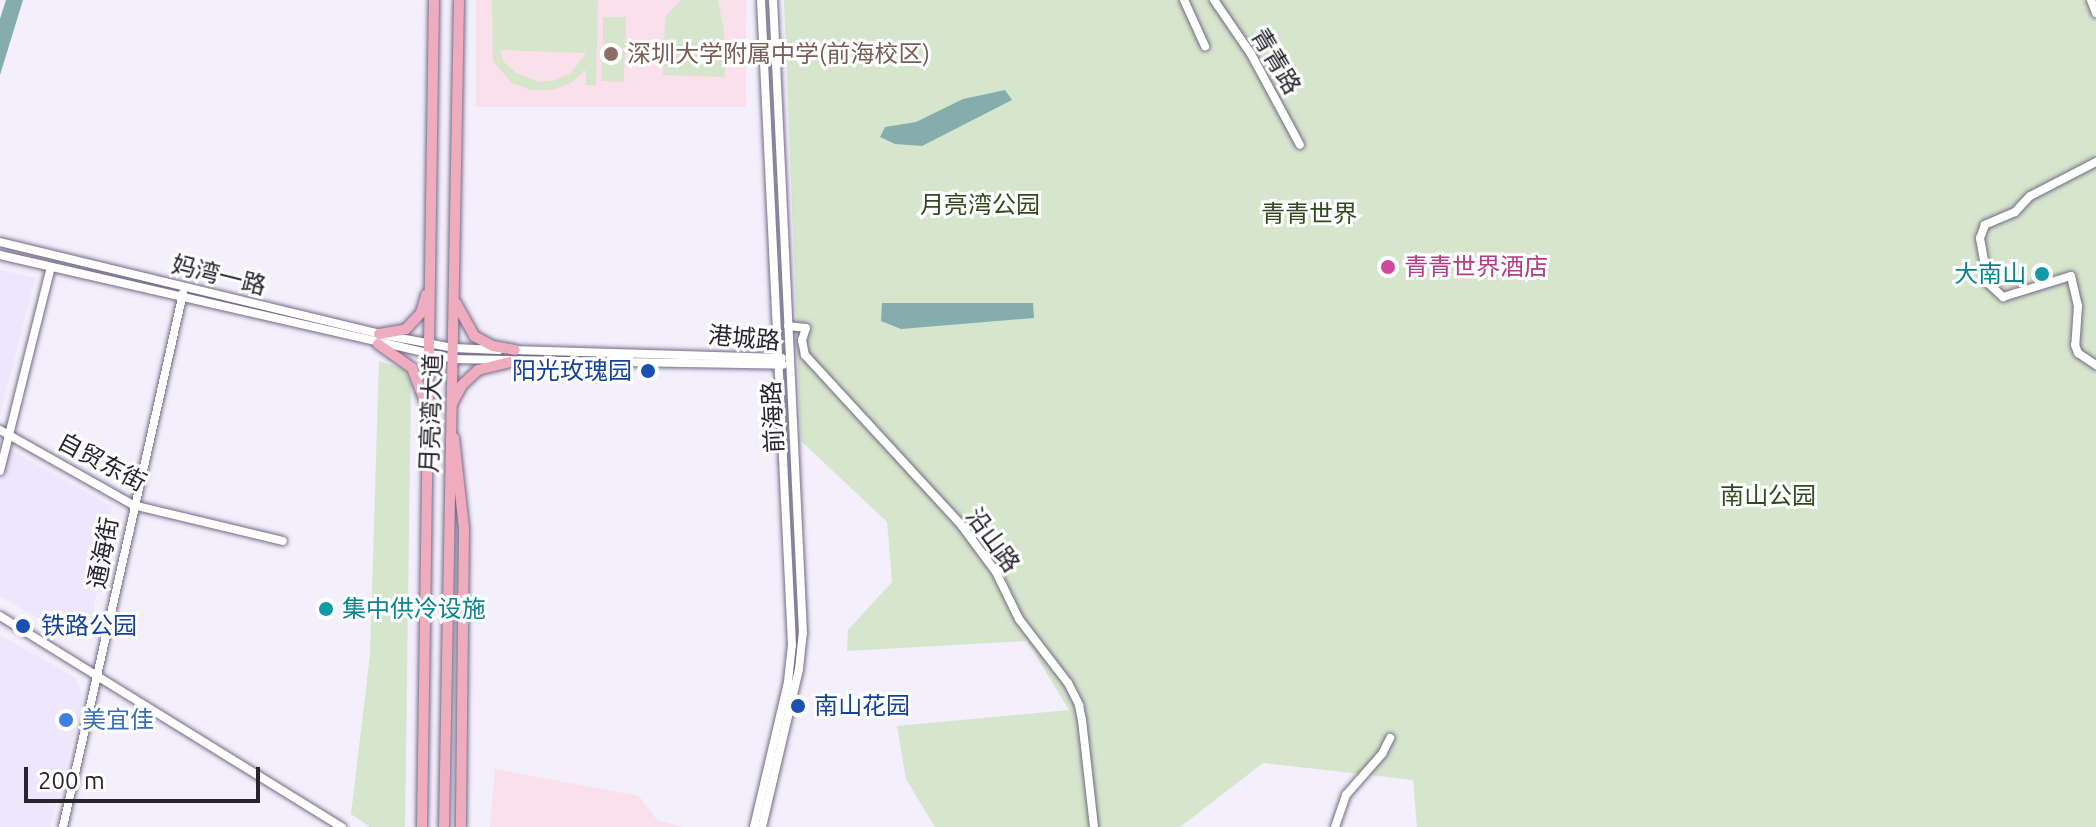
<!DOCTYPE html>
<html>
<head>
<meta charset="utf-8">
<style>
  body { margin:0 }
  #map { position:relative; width:2096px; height:827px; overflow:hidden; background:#f3effc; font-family:Ubuntu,"Noto Sans SC",sans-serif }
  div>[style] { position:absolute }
  .built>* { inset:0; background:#ede6fd }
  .education>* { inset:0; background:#f9e0ea; transform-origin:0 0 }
  .green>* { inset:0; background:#d6e6cc; transform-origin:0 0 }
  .water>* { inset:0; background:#85adad }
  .roads { filter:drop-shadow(0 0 2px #736a85) drop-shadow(0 0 2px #736a85) }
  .minor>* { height:8px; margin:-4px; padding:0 4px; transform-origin:4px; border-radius:4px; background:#fff }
  .major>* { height:10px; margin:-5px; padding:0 5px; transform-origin:5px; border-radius:5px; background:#efacbf }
  .dots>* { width:22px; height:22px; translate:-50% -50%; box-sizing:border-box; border:4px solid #fff; border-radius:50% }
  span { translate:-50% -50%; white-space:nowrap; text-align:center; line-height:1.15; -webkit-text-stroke:6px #fff; paint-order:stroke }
  .education-label { font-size:24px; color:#785e54 }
  .left { translate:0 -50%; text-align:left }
  .street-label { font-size:24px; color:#28242f }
  .park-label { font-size:24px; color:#32491e }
  .hotel-label { font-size:24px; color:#b23c85 }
  .culture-label { font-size:24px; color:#0d838f }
  .right { translate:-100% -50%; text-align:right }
  .transit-label { font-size:24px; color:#164399 }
  .shop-label { font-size:24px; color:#366cbe }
  .scale { position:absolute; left:24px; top:767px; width:236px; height:36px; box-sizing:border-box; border:4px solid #28242f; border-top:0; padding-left:10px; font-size:24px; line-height:28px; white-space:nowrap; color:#28242f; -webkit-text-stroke:6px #fff; paint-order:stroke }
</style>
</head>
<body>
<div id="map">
  <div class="built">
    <i style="clip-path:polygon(0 270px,35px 278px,0 414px)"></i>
    <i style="clip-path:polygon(0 444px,112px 507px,89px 633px,78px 641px,0 596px)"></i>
    <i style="clip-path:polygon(0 635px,76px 678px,83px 698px,50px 827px,0 827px)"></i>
  </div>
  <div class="education">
    <i style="left:476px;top:0;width:270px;height:107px"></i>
    <i style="clip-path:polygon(495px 769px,639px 796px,657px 820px,682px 827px,490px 827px)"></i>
  </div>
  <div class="green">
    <i style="clip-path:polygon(evenodd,492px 0,598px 0,596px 85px,586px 85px,586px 70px,571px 83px,552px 90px,531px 90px,512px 83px,493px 61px,492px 0,500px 51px,501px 50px,586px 53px,571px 73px,556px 80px,539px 82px,516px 73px,504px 62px,500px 51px)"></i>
    <i style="clip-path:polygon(681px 0,718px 0,724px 32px,725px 77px,663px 75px,665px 17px)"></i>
    <i style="clip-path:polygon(784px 0,2096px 0,2096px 827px,1417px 827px,1413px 780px,1263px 763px,1180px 827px,935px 827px,906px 779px,897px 726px,1069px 710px,1027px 641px,847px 651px,848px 630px,892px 582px,887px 522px,801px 441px)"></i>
    <i style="left:603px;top:17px;width:23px;height:31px"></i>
    <i style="left:602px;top:50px;width:23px;height:31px;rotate:2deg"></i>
    <i style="clip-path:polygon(379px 361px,404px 369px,411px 384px,405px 827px,370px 827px,351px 814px,370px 655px)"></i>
  </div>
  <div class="water">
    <i style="clip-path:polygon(6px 0,23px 0,0 75px,0 19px)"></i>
    <i style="clip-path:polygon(1005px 90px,1012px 100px,922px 146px,895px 144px,880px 137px,885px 127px,916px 122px,963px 99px)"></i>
    <i style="clip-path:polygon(882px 303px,1033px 303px,1034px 318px,901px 329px,881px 321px)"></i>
  </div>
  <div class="roads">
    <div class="minor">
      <i style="left:1184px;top:0;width:51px;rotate:65.5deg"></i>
      <i style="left:1214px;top:0;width:65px;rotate:55.6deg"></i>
      <i style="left:1251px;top:54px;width:103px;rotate:61.7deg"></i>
      <i style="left:2091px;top:0;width:14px;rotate:69deg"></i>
      <i style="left:2096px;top:162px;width:74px;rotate:152.7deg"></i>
      <i style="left:2030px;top:196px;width:22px;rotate:133deg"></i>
      <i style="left:2015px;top:212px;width:33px;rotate:157deg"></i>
      <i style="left:1985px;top:225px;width:14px;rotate:111deg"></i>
      <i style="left:1980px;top:238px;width:46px;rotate:79.9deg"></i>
      <i style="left:1988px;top:283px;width:21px;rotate:43deg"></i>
      <i style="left:2003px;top:297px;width:71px;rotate:-17.2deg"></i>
      <i style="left:2071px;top:276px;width:31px;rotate:77deg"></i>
      <i style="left:2078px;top:306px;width:39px;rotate:94deg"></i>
      <i style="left:2075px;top:345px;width:9px;rotate:69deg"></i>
      <i style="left:2078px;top:353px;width:22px;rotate:34deg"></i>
      <i style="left:0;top:242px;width:390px;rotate:13.6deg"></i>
      <i style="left:379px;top:334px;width:75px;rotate:10.7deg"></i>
      <i style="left:453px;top:348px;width:46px;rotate:2.5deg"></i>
      <i style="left:0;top:255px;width:465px;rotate:12.9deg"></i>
      <i style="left:453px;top:359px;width:330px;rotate:1deg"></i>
      <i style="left:788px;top:326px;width:18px;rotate:6deg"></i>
      <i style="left:806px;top:328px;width:13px;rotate:108deg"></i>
      <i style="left:802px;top:340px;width:15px;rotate:79deg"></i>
      <i style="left:805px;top:355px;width:232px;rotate:47.4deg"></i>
      <i style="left:962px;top:526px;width:57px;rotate:53.5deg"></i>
      <i style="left:996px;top:572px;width:52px;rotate:63.9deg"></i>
      <i style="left:1019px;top:619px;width:81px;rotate:52.6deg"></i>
      <i style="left:1068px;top:683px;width:25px;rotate:63deg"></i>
      <i style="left:1079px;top:705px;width:15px;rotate:79deg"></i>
      <i style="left:1082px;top:720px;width:108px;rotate:83.6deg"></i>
      <i style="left:512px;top:350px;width:270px;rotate:1.7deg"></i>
      <i style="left:0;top:430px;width:153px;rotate:29.4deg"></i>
      <i style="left:133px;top:505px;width:154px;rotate:13.5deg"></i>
      <i style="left:0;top:471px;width:210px;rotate:-76deg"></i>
      <i style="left:0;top:616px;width:402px;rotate:31.7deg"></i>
      <i style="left:63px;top:827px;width:547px;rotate:-77.33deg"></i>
      <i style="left:754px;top:827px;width:149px;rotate:-76.8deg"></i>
      <i style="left:788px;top:682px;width:37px;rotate:-84deg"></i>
      <i style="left:792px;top:645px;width:646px;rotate:-92.75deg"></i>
      <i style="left:762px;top:827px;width:162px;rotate:-76.8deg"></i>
      <i style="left:799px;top:669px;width:36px;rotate:-84deg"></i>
      <i style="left:803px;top:633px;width:634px;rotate:-92.71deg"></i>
      <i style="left:1335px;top:827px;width:34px;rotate:-71deg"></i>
      <i style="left:1346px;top:795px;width:55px;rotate:-48.7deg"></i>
      <i style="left:1382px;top:754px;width:18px;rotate:-63deg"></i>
    </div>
    <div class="major">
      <i style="left:456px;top:303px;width:38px;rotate:61deg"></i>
      <i style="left:474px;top:336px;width:21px;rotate:28deg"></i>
      <i style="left:493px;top:346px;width:22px;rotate:10deg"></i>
      <i style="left:379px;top:334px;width:27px;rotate:-10deg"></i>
      <i style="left:406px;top:329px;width:22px;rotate:-47deg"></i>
      <i style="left:421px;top:313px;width:19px;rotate:-74deg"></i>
      <i style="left:378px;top:344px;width:42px;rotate:35.2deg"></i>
      <i style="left:412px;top:368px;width:36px;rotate:69deg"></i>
      <i style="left:452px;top:404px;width:21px;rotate:-62deg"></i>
      <i style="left:462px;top:385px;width:22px;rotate:-43deg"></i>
      <i style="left:478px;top:370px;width:38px;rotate:-14deg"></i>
      <i style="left:454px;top:438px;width:92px;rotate:83.7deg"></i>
      <i style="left:464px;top:529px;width:298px;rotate:90.6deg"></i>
      <i style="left:422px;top:827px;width:827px;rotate:-89.17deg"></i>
      <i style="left:444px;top:827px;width:827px;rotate:-88.96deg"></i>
    </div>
  </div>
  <div class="dots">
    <i style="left:611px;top:54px;background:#8d6e63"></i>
    <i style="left:1388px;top:267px;background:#d1479c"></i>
    <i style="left:2042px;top:274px;background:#0f9aa8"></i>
    <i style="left:648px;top:371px;background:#1a4fb4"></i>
    <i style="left:326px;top:609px;background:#0f9aa8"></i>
    <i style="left:23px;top:626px;background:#1a4fb4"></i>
    <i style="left:798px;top:706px;background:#1a4fb4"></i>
    <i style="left:66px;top:720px;background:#3f7fe0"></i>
  </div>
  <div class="education-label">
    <span class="left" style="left:627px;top:54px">深圳大学附属中学(前海校区)</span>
  </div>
  <div class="street-label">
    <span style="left:1276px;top:61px;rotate:59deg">青青路</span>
    <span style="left:219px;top:275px;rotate:14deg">妈湾一路</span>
    <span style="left:744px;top:338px;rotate:5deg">港城路</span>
    <span style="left:431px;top:413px;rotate:-88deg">月亮湾大道</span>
    <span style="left:773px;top:417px;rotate:-93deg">前海路</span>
    <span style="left:102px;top:462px;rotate:28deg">自贸东街</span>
    <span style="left:993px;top:540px;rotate:54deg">沿山路</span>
    <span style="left:103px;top:553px;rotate:-79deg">通海街</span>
  </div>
  <div class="park-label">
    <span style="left:980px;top:205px">月亮湾公园</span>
    <span style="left:1309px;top:214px">青青世界</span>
    <span style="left:1768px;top:496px">南山公园</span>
  </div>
  <div class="hotel-label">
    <span class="left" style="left:1404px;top:267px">青青世界酒店</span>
  </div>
  <div class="culture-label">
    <span class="right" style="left:2026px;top:274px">大南山</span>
    <span class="left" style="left:342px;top:609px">集中供冷设施</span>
  </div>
  <div class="transit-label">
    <span class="right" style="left:632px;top:371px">阳光玫瑰园</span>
    <span class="left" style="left:41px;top:626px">铁路公园</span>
    <span class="left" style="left:814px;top:706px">南山花园</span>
  </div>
  <div class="shop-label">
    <span class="left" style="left:82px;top:720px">美宜佳</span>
  </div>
  <div class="scale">200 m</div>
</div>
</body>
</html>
